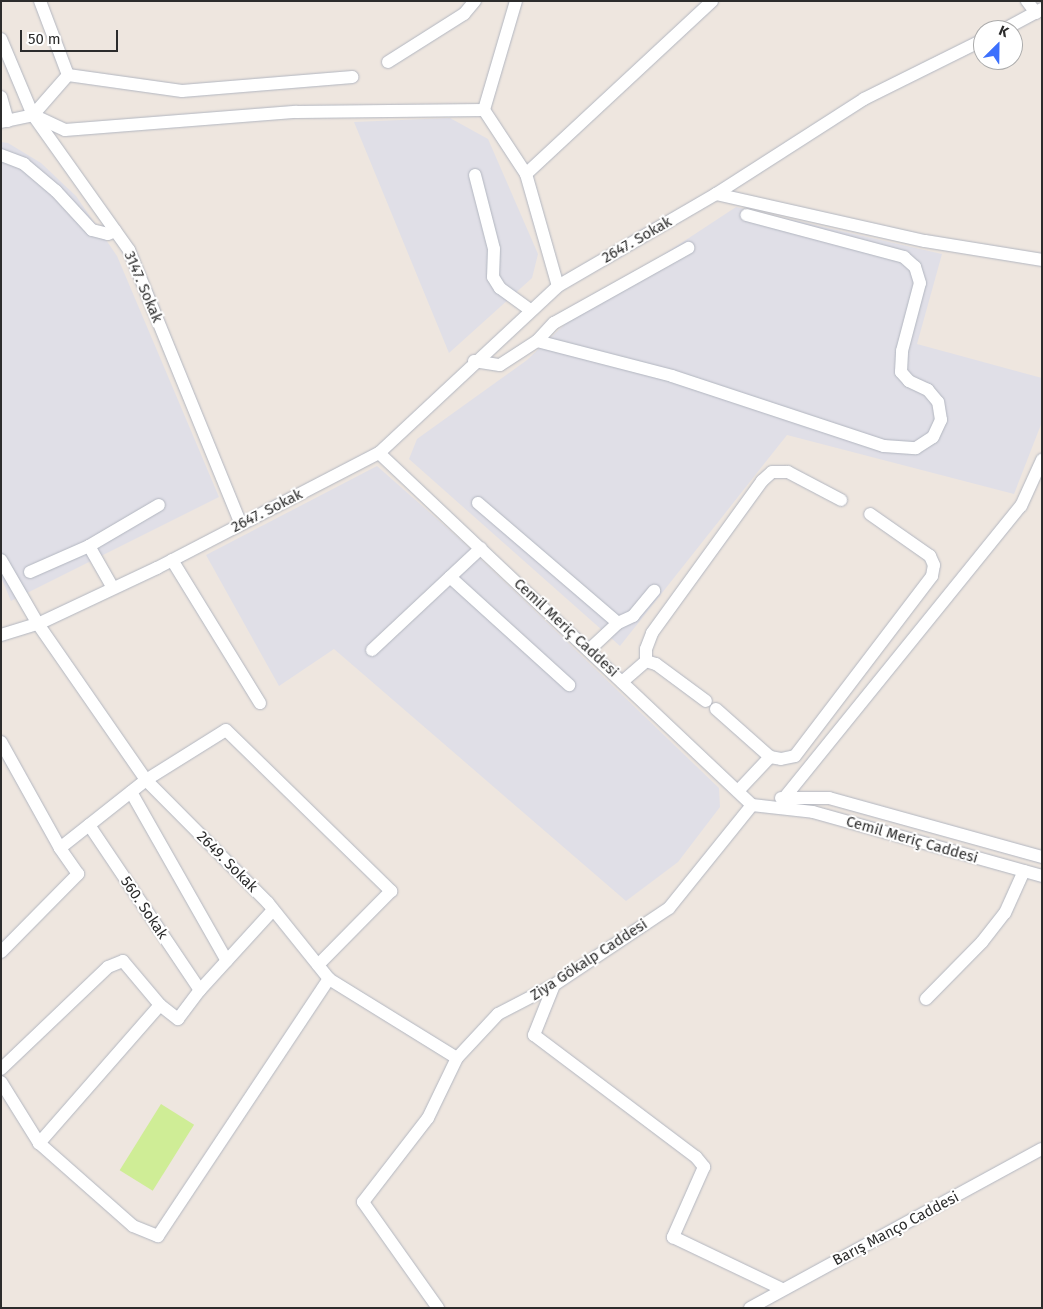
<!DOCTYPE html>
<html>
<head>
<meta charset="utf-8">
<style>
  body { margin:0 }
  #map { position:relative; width:1043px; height:1309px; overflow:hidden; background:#eee6df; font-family:"Fira Sans",sans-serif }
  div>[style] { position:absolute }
  .industrial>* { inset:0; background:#e0dfe7 }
  .pitch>* { inset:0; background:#cfed96; transform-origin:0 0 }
  .roads { filter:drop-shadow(0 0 1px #b2b6c0) drop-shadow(0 0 1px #b2b6c0) }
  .minor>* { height:12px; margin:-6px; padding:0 6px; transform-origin:6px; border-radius:6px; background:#fff }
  span { translate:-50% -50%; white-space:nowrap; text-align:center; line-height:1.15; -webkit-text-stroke:4px #fff; paint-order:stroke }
  .street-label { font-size:15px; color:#2c2c2c }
  .frame { position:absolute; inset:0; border:2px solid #2c2c2c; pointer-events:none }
  .north { position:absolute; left:973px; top:20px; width:50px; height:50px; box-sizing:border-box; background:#fff; border:1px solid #ababab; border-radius:50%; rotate:23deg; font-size:14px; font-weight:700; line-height:20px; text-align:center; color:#2c2c2c }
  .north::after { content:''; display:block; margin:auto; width:18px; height:22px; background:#3c70fd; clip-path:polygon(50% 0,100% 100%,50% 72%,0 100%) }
  .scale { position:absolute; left:20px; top:30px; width:98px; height:22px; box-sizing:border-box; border:2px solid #2c2c2c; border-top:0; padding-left:6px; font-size:15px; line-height:18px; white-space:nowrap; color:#2c2c2c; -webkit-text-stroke:4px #fff; paint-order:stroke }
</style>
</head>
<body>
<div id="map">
  <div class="industrial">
    <i style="clip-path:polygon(450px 118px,488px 139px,538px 254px,532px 278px,449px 353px,354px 122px)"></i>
    <i style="clip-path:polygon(1px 142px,8px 143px,41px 163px,76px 196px,117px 256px,219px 497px,11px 601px,1px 577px)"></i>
    <i style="clip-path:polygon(736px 207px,942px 254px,917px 344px,1042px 378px,1042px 422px,1014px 494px,787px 435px,620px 646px,409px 459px,417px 439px,527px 360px,581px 309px)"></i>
    <i style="clip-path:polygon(377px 466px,463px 542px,719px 788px,720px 807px,678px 862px,626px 901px,334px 649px,279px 686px,206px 555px)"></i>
  </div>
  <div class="pitch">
    <i style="left:161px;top:1104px;width:39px;height:78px;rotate:32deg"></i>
  </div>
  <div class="roads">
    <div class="minor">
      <i style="left:40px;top:1px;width:79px;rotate:69.3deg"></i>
      <i style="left:516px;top:1px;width:114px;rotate:106.4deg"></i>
      <i style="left:484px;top:110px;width:77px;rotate:56.7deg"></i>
      <i style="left:526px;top:174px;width:116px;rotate:74.1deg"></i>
      <i style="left:1027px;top:1px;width:15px;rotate:53deg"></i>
      <i style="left:1003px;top:30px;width:44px;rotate:-28.3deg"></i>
      <i style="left:1px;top:39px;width:82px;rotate:67.2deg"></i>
      <i style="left:33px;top:115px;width:166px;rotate:54.6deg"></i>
      <i style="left:129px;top:250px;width:296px;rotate:67.8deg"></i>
      <i style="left:388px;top:62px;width:90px;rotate:-32.3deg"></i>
      <i style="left:464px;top:14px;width:17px;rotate:-50deg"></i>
      <i style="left:1px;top:97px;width:25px;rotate:74deg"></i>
      <i style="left:33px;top:115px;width:53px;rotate:-48.8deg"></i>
      <i style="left:68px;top:75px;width:115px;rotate:8deg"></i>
      <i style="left:182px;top:91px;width:171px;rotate:-4.7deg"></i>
      <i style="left:35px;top:116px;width:33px;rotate:25deg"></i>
      <i style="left:65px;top:130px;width:232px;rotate:-4.5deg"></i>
      <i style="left:296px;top:112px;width:188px;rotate:-0.6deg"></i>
      <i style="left:1px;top:122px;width:33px;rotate:-12deg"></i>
      <i style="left:1px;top:155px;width:25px;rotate:21deg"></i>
      <i style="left:24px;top:164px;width:42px;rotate:40.2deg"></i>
      <i style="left:56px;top:191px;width:53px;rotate:47.3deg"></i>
      <i style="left:92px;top:230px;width:16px;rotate:14deg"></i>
      <i style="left:108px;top:234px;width:8px;rotate:-23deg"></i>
      <i style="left:526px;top:174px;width:254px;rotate:-42.9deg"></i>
      <i style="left:475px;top:175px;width:76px;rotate:75.6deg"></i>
      <i style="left:494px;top:249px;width:28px;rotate:92deg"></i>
      <i style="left:493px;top:277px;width:13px;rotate:58deg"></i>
      <i style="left:500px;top:288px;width:37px;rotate:36deg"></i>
      <i style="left:716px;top:194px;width:214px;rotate:12.7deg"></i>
      <i style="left:925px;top:241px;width:119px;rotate:9.2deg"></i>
      <i style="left:537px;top:341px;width:25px;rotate:-47deg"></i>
      <i style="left:554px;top:323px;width:154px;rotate:-29.2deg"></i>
      <i style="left:474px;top:361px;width:26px;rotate:9deg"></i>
      <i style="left:500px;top:365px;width:44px;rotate:-33deg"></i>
      <i style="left:537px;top:341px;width:139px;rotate:14.5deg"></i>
      <i style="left:672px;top:376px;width:223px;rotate:18.3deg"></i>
      <i style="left:884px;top:446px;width:32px;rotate:4deg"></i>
      <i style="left:916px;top:448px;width:20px;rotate:-33deg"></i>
      <i style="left:933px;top:437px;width:19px;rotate:-65deg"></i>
      <i style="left:941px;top:420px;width:18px;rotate:-99deg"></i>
      <i style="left:938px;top:402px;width:16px;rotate:-130deg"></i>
      <i style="left:928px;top:390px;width:21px;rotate:-155deg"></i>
      <i style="left:909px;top:381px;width:12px;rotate:-132deg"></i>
      <i style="left:901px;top:372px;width:21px;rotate:-87deg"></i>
      <i style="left:902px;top:351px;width:70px;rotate:-75.2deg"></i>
      <i style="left:920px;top:283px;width:17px;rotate:-107deg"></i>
      <i style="left:915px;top:267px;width:15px;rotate:-138deg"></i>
      <i style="left:904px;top:257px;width:163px;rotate:-165.1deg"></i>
      <i style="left:379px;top:453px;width:513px;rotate:43.34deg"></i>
      <i style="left:752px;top:805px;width:61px;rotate:6.5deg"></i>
      <i style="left:813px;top:812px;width:238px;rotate:15.6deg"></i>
      <i style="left:478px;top:503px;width:184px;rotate:40.6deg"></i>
      <i style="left:89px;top:546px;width:48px;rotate:60.3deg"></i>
      <i style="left:1px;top:560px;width:74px;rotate:60deg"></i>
      <i style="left:38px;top:624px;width:190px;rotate:55.3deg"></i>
      <i style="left:146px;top:780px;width:173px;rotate:45.2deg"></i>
      <i style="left:268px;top:903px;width:97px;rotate:51.2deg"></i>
      <i style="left:329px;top:979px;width:150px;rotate:31.7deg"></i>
      <i style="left:172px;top:560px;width:168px;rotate:58.4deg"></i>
      <i style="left:30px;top:572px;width:64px;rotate:-23.8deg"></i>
      <i style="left:89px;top:546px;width:81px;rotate:-30.4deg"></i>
      <i style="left:450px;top:577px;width:161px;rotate:42.2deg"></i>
      <i style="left:1px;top:635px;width:39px;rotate:-17deg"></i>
      <i style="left:38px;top:624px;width:132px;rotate:-25.2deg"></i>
      <i style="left:157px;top:568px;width:250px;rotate:-27.4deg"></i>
      <i style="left:379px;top:453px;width:245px;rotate:-43deg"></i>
      <i style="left:558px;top:286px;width:183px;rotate:-30.2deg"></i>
      <i style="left:716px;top:194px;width:176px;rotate:-32.7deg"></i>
      <i style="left:864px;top:99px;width:133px;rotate:-26.4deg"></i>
      <i style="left:372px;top:650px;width:149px;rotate:-43.1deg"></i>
      <i style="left:589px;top:650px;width:40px;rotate:-43deg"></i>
      <i style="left:618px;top:623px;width:17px;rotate:-25deg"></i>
      <i style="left:633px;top:616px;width:33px;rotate:-50deg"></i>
      <i style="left:646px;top:661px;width:12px;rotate:-90deg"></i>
      <i style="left:646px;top:649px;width:17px;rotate:-69deg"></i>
      <i style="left:652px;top:633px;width:188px;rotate:-54.1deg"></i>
      <i style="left:762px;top:481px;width:13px;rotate:-42deg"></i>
      <i style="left:772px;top:472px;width:16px"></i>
      <i style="left:788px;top:472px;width:60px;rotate:27.8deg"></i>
      <i style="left:622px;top:682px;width:32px;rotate:-41deg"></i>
      <i style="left:646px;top:661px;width:10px;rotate:17deg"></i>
      <i style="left:656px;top:664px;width:62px;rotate:36.5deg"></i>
      <i style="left:716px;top:709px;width:72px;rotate:41.6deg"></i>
      <i style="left:770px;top:757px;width:11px;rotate:10deg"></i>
      <i style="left:781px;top:759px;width:14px;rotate:-12deg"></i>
      <i style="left:795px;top:756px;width:226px;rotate:-52.7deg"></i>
      <i style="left:932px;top:576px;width:11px;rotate:-80deg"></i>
      <i style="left:934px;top:565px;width:10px;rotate:-114deg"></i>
      <i style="left:930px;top:556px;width:73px;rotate:-145deg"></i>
      <i style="left:1px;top:742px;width:121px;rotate:60.9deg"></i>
      <i style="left:60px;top:848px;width:110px;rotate:-38.3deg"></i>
      <i style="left:146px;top:780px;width:94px;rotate:-32deg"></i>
      <i style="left:226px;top:730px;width:231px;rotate:44.3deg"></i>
      <i style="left:391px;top:891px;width:104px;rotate:134.6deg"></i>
      <i style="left:738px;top:791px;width:47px;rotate:-46.7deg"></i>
      <i style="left:131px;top:792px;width:194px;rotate:60.4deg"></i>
      <i style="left:785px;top:797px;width:375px;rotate:-51deg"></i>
      <i style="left:1021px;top:506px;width:51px;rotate:-65.5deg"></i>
      <i style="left:781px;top:798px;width:48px"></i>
      <i style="left:829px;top:798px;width:221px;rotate:15.5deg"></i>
      <i style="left:89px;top:825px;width:199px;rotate:56.1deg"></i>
      <i style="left:1px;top:952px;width:110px;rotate:-45.4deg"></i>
      <i style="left:78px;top:874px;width:32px;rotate:-125deg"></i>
      <i style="left:554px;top:985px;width:54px;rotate:111.8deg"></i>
      <i style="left:534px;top:1035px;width:203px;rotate:37deg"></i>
      <i style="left:696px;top:1157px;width:13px;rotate:51deg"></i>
      <i style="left:704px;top:1167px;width:77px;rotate:113.9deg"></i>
      <i style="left:673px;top:1237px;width:121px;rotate:25.5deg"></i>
      <i style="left:926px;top:999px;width:80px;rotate:-45.5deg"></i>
      <i style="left:982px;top:942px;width:37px;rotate:-52deg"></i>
      <i style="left:1005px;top:913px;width:46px;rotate:-65.7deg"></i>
      <i style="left:160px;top:1005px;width:23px;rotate:38deg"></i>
      <i style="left:178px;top:1019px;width:36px;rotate:-53deg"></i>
      <i style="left:200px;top:990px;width:108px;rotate:-47.6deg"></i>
      <i style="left:1px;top:1069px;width:148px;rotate:-43.6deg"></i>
      <i style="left:108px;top:967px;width:16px;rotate:-22deg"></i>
      <i style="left:123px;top:961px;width:57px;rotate:49.9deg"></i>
      <i style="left:160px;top:1005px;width:184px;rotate:131.2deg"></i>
      <i style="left:1px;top:1082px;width:72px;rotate:58.1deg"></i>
      <i style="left:39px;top:1143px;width:125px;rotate:41.4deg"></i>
      <i style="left:133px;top:1226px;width:27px;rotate:22deg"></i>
      <i style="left:158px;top:1236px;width:309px;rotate:-56.4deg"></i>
      <i style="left:438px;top:1308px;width:130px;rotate:-125.3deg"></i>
      <i style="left:363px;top:1202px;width:106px;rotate:-52.3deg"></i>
      <i style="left:428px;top:1118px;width:67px;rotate:-64.2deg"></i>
      <i style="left:457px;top:1058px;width:60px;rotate:-47deg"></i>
      <i style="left:498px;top:1014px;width:63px;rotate:-27.4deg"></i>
      <i style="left:554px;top:985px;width:138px;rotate:-33.8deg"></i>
      <i style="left:669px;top:908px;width:132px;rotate:-51.1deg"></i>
      <i style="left:750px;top:1308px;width:332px;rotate:-28.6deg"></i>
    </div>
  </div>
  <div class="street-label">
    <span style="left:637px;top:240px;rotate:-30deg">2647. Sokak</span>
    <span style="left:143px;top:287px;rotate:67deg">3147. Sokak</span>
    <span style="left:267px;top:511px;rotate:-27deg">2647. Sokak</span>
    <span style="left:566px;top:628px;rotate:43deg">Cemil Meriç Caddesi</span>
    <span style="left:912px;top:840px;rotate:16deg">Cemil Meriç Caddesi</span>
    <span style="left:227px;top:862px;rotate:45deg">2649. Sokak</span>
    <span style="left:144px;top:908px;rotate:56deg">560. Sokak</span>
    <span style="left:589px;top:960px;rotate:-33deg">Ziya Gökalp Caddesi</span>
    <span style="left:896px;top:1229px;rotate:-28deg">Barış Manço Caddesi</span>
  </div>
  <div class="frame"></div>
  <div class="north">K</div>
  <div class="scale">50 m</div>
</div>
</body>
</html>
